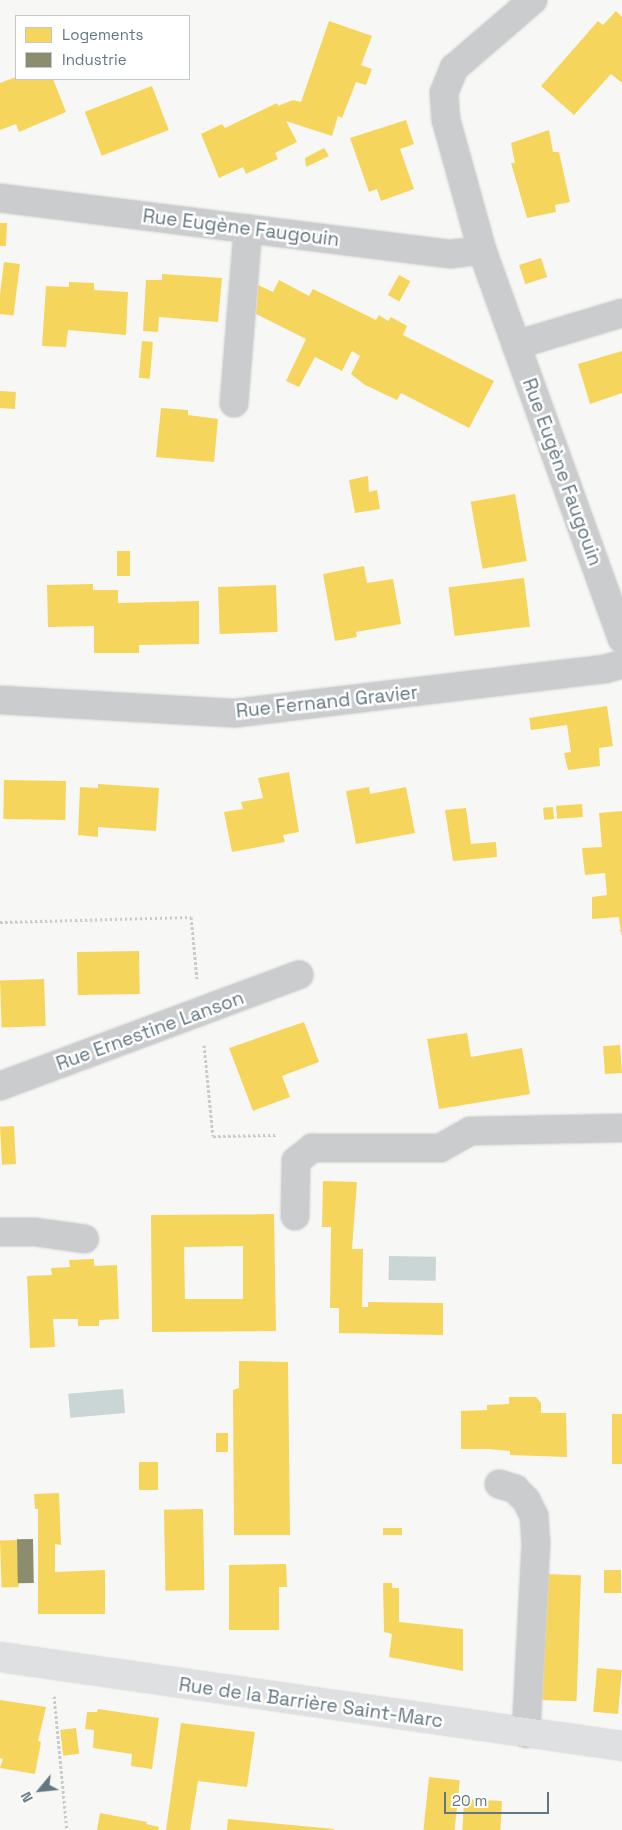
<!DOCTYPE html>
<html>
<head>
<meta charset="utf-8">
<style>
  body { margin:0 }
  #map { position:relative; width:622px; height:1830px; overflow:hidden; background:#f7f7f6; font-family:"Space Grotesk",sans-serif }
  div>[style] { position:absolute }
  .water>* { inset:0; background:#cad5d6; transform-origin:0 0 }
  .homes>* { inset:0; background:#f6d55c; transform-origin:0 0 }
  .industry>* { inset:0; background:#8c8c6e; transform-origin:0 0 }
  .path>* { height:3px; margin-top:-1.5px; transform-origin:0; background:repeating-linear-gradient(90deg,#c8cacb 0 2.5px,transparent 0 5px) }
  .roads { filter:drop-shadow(0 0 1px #d3d4d4) drop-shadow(0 0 1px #d3d4d4) }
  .minor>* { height:28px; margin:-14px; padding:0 14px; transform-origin:14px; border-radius:14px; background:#cbcccd }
  .major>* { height:28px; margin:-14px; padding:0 14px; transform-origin:14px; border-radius:14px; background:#dfe0e1 }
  span { translate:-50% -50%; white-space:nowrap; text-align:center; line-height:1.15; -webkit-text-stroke:5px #fff; paint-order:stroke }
  .street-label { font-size:19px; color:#627781 }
  .legend { position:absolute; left:15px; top:15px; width:175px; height:65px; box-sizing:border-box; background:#fff; border:1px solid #c0c9cd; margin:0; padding:6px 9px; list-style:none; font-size:15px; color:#627781 }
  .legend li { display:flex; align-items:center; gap:10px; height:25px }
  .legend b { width:25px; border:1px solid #c0c9cd }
  .north { position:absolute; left:15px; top:1765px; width:50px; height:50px; -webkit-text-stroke:4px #fff; paint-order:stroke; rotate:242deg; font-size:14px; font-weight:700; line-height:20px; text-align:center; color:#627781 }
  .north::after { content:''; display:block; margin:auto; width:18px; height:22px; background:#627781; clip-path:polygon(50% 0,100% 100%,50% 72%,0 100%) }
  .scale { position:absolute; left:444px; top:1792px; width:105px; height:22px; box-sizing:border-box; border:2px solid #627781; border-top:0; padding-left:6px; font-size:15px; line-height:18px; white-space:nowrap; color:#627781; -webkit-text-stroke:4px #fff; paint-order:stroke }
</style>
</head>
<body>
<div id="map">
  <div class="water">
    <i style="left:389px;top:1256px;width:47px;height:24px;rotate:1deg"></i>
    <i style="left:123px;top:1389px;width:24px;height:55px;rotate:85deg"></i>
  </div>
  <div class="homes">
    <i style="clip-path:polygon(616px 11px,622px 17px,622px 83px,611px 74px,574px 115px,541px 86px,598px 21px,603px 25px)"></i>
    <i style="clip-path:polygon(329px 21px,372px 36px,361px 65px,372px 69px,366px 85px,356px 82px,342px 118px,338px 116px,332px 136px,286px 121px,297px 142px,275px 153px,278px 159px,246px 174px,243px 167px,219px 178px,201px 134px,222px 124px,225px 128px,277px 103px,278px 106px,293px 100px,301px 102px)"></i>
    <i style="clip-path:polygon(16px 77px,53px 79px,66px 112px,19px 132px,16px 124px,0 130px,0 83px)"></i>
    <i style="left:152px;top:86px;width:47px;height:72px;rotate:69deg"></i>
    <i style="clip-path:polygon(406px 120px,414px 144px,400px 149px,414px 189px,381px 201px,377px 189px,369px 192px,350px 138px)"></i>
    <i style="clip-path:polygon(549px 130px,553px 152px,559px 152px,570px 202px,555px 205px,556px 212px,527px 218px,511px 163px,515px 163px,511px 143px)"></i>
    <i style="clip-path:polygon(324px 148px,329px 156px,306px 167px,305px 158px)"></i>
    <i style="clip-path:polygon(0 223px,7px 223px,6px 246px,0 246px)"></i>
    <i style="left:541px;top:258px;width:20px;height:23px;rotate:72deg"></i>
    <i style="left:4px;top:262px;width:16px;height:52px;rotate:7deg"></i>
    <i style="clip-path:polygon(162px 274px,222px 278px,218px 322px,159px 317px,158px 332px,143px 331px,146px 280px,162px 280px)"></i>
    <i style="left:399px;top:275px;width:13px;height:23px;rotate:29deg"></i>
    <i style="clip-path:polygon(279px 280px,309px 296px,313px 289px,376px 320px,379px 315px,388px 321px,391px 317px,407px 326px,403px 335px,494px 381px,469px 428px,401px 393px,397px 400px,365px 385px,351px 374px,360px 356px,352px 351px,342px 371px,315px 357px,299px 387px,286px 381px,306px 339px,256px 314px,258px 285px,273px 292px)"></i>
    <i style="clip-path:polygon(69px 282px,94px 283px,94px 290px,128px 292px,126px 335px,68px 330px,66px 347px,42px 346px,46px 286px,69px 287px)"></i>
    <i style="left:142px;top:341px;width:11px;height:37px;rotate:5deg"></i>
    <i style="clip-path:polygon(622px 351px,622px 393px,590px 404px,578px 364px)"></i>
    <i style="left:0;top:391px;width:16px;height:17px;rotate:4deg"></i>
    <i style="clip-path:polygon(161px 408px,188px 410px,188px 415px,218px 419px,214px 462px,156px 457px)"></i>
    <i style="clip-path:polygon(368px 476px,369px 492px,377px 490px,380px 509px,355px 513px,349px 480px)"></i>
    <i style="left:515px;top:494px;width:68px;height:45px;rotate:80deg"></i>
    <i style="left:130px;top:551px;width:25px;height:13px;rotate:90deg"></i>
    <i style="clip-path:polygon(364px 566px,367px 583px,393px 579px,401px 624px,356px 632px,357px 637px,335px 641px,323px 574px)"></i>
    <i style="left:524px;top:578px;width:49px;height:76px;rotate:83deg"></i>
    <i style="clip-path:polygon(93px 584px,93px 590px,118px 590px,118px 603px,199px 601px,199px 644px,139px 645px,139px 653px,94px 653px,94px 626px,48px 627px,47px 585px)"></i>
    <i style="left:276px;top:585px;width:47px;height:58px;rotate:88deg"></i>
    <i style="clip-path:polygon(607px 706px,613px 746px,599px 748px,600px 766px,568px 770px,564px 753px,571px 752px,567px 725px,531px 730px,529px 718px)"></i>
    <i style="clip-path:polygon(289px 772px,299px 832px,283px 835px,285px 842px,232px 852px,224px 812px,243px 809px,241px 802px,263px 798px,258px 778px)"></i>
    <i style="left:4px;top:780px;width:62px;height:39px;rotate:1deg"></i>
    <i style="clip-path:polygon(98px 784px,159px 788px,156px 831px,98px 827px,98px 837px,78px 835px,80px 787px,98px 788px)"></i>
    <i style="clip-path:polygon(369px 787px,370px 794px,406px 787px,415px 833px,356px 844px,346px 791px)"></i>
    <i style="left:582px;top:804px;width:13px;height:26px;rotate:86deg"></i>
    <i style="left:553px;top:807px;width:12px;height:10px;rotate:85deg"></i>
    <i style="clip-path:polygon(466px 808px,471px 844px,496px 842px,497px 857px,453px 861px,445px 810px)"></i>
    <i style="clip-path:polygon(622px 811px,622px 935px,621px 935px,619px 917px,592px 919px,592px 897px,607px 895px,605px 873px,585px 875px,582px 848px,602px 847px,599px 813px)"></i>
    <i style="left:139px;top:951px;width:43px;height:62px;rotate:89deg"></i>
    <i style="left:44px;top:979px;width:47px;height:44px;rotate:88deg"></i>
    <i style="clip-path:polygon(304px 1022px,319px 1062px,282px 1076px,290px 1097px,253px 1111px,229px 1048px)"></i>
    <i style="clip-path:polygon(467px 1033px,471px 1057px,522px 1048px,530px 1094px,439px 1109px,427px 1039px)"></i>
    <i style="left:620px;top:1045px;width:28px;height:17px;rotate:86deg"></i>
    <i style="left:14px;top:1126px;width:38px;height:14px;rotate:87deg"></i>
    <i style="clip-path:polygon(323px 1181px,357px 1182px,352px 1249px,363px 1249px,362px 1307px,368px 1307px,368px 1302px,443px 1303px,443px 1335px,339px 1333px,339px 1308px,330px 1308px,331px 1227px,322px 1227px)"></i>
    <i style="clip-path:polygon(evenodd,274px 1214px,276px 1331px,152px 1332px,151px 1215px,274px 1214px,243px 1246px,243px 1299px,185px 1299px,184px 1247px,243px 1246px)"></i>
    <i style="clip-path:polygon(94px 1259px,94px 1266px,117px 1265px,119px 1319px,99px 1320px,99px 1326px,78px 1326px,78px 1319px,53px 1319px,55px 1347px,30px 1348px,27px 1276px,52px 1275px,51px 1268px,70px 1267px,69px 1260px)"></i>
    <i style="clip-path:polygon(239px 1361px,288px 1362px,290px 1535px,234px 1535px,233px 1390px,239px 1388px)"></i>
    <i style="clip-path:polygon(509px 1397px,536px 1397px,541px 1403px,541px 1413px,566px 1413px,567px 1457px,510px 1455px,510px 1451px,489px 1449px,461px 1449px,461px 1411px,487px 1410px,487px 1405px,509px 1404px)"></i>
    <i style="left:612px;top:1414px;width:10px;height:50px"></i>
    <i style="left:216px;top:1433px;width:12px;height:19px"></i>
    <i style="left:139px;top:1462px;width:19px;height:28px"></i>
    <i style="clip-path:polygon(59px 1493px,61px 1545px,55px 1544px,55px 1572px,105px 1570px,105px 1614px,38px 1614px,38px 1509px,35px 1509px,34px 1494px)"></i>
    <i style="left:203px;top:1509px;width:81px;height:39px;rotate:89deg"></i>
    <i style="left:402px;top:1528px;width:7px;height:19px;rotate:90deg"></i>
    <i style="left:17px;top:1540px;width:47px;height:17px;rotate:88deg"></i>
    <i style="clip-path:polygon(286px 1564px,287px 1587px,279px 1587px,279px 1630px,229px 1630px,229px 1565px)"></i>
    <i style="left:604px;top:1570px;width:17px;height:23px"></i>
    <i style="left:546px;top:1574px;width:35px;height:126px;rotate:2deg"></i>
    <i style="clip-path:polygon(383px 1583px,392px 1583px,392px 1588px,399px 1588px,399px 1622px,463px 1629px,463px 1671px,389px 1657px,392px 1634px,384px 1632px)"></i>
    <i style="left:597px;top:1668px;width:25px;height:44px;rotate:5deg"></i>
    <i style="clip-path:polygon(0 1700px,46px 1707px,38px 1741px,41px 1742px,35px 1774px,0 1768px,3px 1759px,0 1758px)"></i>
    <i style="clip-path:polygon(98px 1709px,159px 1718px,152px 1769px,131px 1766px,132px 1754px,93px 1748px,94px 1730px,85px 1729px,87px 1712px,97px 1712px)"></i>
    <i style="clip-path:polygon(181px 1723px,255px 1732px,247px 1787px,198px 1781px,190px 1830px,166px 1830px)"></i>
    <i style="left:76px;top:1728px;width:26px;height:16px;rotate:83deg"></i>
    <i style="left:429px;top:1777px;width:31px;height:53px;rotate:6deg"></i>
    <i style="left:464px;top:1799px;width:38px;height:31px;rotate:3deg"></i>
    <i style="clip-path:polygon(100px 1813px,147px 1822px,146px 1824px,159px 1827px,158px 1830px,97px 1830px)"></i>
    <i style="clip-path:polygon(228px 1819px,334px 1829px,334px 1830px,227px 1830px)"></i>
  </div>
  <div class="industry">
    <i style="left:33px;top:1539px;width:44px;height:16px;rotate:89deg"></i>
  </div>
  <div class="path">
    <i style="left:0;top:922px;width:191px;rotate:-1.5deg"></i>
    <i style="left:191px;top:917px;width:62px;rotate:84.5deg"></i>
    <i style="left:204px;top:1045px;width:91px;rotate:84.4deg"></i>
    <i style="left:213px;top:1136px;width:63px;rotate:-0.9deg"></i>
    <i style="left:54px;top:1696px;width:135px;rotate:84.5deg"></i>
  </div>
  <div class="roads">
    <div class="minor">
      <i style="left:533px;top:0;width:104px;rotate:139.3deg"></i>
      <i style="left:454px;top:68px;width:27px;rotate:112deg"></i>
      <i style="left:444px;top:93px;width:27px;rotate:86deg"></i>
      <i style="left:446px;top:120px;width:135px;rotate:74.5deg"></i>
      <i style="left:482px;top:250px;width:413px;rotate:70.2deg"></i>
      <i style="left:0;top:198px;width:454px;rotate:7.1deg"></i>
      <i style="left:451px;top:254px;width:31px;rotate:-7deg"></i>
      <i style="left:516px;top:345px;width:111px;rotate:-16.8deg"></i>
      <i style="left:234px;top:403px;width:175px;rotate:-85.4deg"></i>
      <i style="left:0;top:700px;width:236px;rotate:3.2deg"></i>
      <i style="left:236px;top:713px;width:372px;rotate:-6.8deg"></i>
      <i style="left:605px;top:669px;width:18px;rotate:-16deg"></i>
      <i style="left:0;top:1086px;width:319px;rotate:-20.4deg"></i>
      <i style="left:295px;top:1216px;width:55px;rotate:-89deg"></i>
      <i style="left:296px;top:1161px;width:21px;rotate:-39deg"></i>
      <i style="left:312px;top:1148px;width:128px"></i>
      <i style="left:440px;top:1148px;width:35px;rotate:-29deg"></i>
      <i style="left:471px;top:1131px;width:151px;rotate:-1.1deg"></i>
      <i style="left:0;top:1232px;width:35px"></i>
      <i style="left:35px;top:1232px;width:50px;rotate:8deg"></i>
      <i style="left:499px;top:1484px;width:17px;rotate:17deg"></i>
      <i style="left:515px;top:1489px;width:16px;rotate:45deg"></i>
      <i style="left:526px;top:1500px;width:18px;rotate:63deg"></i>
      <i style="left:534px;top:1516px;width:26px;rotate:86deg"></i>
      <i style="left:536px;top:1542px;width:192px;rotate:93deg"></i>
    </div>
    <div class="major">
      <i style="left:0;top:1657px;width:628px;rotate:8.14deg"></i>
    </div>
  </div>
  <div class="street-label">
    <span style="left:241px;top:228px;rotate:7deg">Rue Eugène Faugouin</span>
    <span style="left:562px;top:472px;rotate:70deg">Rue Eugène Faugouin</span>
    <span style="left:327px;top:702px;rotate:-6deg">Rue Fernand Gravier</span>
    <span style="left:150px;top:1031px;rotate:-20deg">Rue Ernestine Lanson</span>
    <span style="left:311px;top:1703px;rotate:8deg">Rue de la Barrière Saint-Marc</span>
  </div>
  <ul class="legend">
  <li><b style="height:14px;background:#f6d55c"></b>Logements</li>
  <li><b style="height:14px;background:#8c8c6e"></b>Industrie</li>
  </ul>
  <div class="north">N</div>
  <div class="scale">20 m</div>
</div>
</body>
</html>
